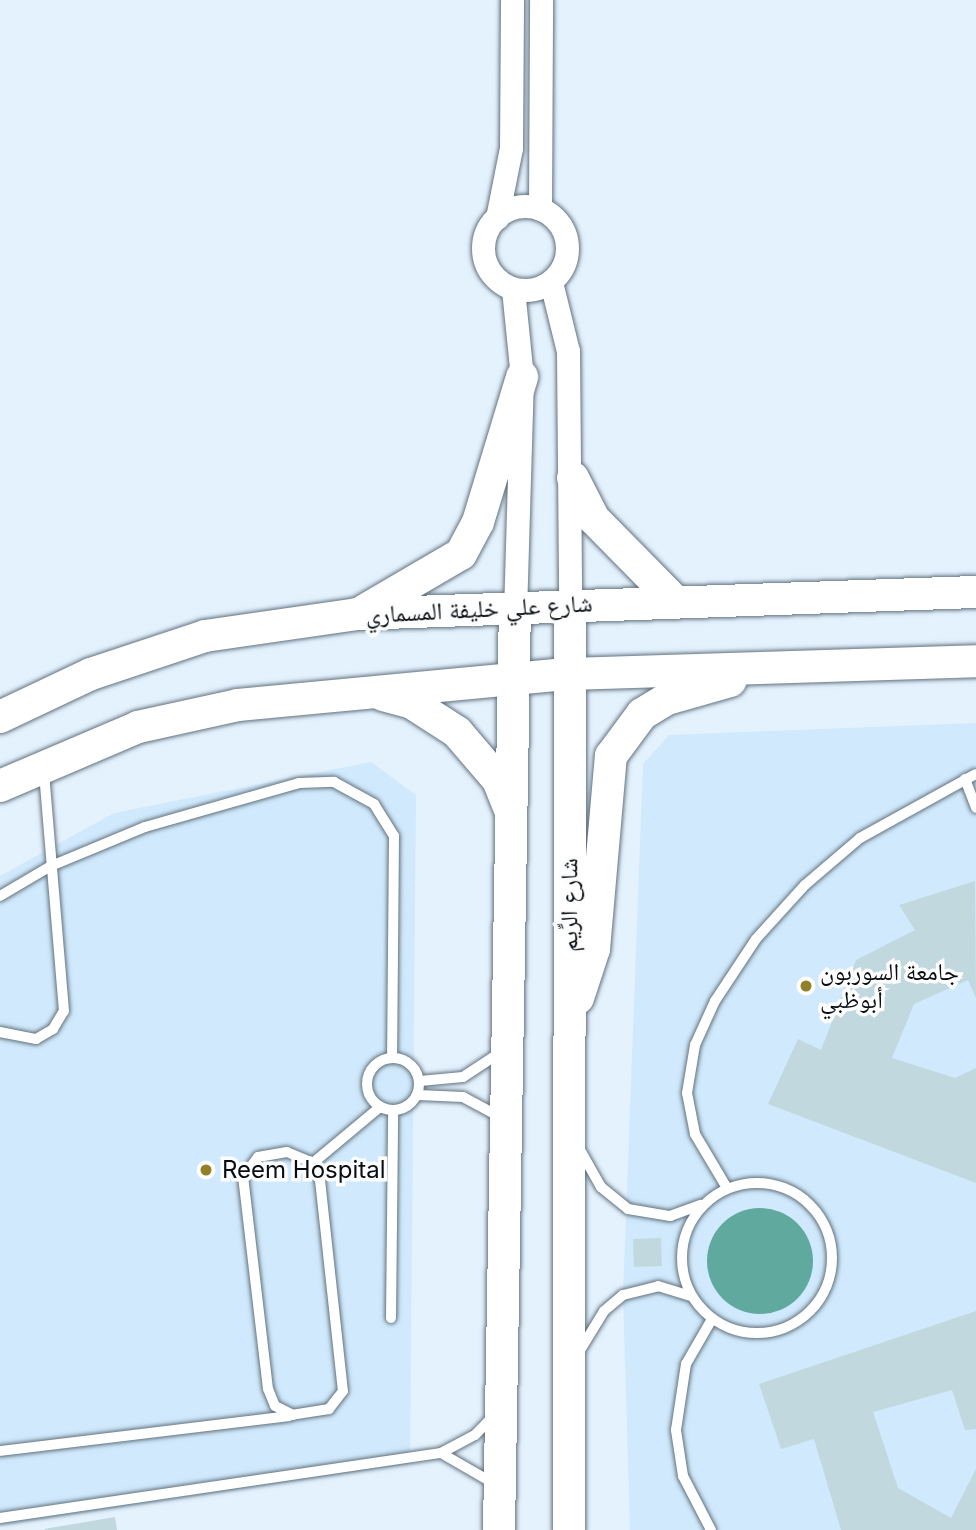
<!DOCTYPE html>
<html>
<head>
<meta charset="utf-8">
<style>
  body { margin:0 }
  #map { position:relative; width:976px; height:1530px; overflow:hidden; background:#e4f2fe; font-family:Inter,"Noto Naskh Arabic",sans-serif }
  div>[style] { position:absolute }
  .built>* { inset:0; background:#d0e9fc }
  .water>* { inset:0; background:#60a99e }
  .round { border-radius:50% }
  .building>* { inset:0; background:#c1d9de; transform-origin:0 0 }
  .roads { filter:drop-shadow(0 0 2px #62727e) drop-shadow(0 0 2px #62727e) }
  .lane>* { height:10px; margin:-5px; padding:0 5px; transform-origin:5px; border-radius:5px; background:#fff }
  .lane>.ring { margin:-5px; padding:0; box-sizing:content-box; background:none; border:10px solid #fff; border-radius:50% }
  .street>* { height:23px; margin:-11.5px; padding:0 11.5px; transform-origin:11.5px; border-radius:11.5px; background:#fff }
  .street>.ring { margin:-11.5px; padding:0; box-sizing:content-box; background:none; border:23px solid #fff; border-radius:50% }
  .secondary>* { height:32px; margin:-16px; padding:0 16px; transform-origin:16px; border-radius:16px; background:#fff }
  .dots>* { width:19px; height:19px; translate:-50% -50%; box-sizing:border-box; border:4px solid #fdfdfd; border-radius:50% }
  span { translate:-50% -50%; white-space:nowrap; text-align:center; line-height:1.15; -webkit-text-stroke:7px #fdfdfd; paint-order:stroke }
  .street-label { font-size:24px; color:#070d11 }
  .poi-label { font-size:24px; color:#070d11 }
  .left { translate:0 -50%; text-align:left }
</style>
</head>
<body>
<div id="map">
  <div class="built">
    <i style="clip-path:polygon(976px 723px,976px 1530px,630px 1530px,623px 1295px,643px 764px,669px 735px)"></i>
    <i style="clip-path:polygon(371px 762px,416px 795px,410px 1464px,0 1526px,0 876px,114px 813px)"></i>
  </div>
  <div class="water">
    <i class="round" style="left:707px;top:1208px;width:106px;height:106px"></i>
  </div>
  <div class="building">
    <i style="clip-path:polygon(975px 881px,976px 998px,968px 980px,914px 1004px,892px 1058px,955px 1078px,976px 1068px,976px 1183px,768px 1104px,798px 1039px,821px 1050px,856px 960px,915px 930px,899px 905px)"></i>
    <i style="left:661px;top:1238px;width:28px;height:28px;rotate:88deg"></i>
    <i style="clip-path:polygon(976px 1311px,976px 1429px,965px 1430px,952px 1390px,873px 1412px,898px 1488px,951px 1518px,976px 1469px,976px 1530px,841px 1530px,814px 1439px,781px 1449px,759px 1384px)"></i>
    <i style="clip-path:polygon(115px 1517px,117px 1530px,45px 1530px,44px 1529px)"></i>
  </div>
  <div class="roads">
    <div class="lane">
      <i style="left:965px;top:779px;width:31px;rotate:69deg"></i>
      <i style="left:0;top:896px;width:59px;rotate:-30.5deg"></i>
      <i style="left:51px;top:866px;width:102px;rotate:-22.5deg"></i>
      <i style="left:145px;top:827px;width:160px;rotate:-15.9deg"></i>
      <i style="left:299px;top:783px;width:35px;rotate:-2deg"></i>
      <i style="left:334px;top:782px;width:46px;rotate:28.8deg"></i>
      <i style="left:374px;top:804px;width:38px;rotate:58deg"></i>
      <i style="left:394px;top:836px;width:221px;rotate:90.5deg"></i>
      <i style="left:0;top:1032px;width:37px;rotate:11deg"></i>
      <i style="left:36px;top:1039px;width:20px;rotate:-30deg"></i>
      <i style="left:53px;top:1029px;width:21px;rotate:-59deg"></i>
      <i style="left:64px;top:1011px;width:240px;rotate:-94.8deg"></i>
      <i class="ring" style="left:367px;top:1058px;width:42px;height:42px"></i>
      <i style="left:420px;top:1081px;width:43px;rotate:-5.3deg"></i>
      <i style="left:463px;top:1077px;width:45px;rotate:-33.3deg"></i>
      <i style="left:418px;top:1095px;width:45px;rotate:2.5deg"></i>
      <i style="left:463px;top:1097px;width:42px;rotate:28.4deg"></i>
      <i style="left:579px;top:1148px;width:45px;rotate:60.6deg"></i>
      <i style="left:601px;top:1187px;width:35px;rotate:39deg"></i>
      <i style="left:628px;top:1209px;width:43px;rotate:9.5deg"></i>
      <i style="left:670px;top:1216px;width:33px;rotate:-20deg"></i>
      <i style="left:287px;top:1152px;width:28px;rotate:23deg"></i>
      <i style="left:313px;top:1163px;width:18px;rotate:68deg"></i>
      <i style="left:320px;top:1180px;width:212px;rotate:83.8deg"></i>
      <i style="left:343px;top:1391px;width:23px;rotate:128deg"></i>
      <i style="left:329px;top:1409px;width:36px;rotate:171deg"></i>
      <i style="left:293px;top:1415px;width:20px;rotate:-153deg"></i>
      <i style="left:275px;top:1406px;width:18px;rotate:-112deg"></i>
      <i style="left:268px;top:1389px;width:213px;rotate:-96.7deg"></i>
      <i style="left:243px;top:1177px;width:25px;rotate:-53deg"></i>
      <i style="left:258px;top:1157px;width:29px;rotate:-10deg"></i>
      <i style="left:313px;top:1163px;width:87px;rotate:-39.9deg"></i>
      <i class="ring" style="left:682px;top:1183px;width:140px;height:140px"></i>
      <i style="left:727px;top:1188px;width:63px;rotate:-120.7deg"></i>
      <i style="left:695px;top:1134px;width:42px;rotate:-101deg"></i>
      <i style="left:687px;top:1093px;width:49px;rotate:-80.5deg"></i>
      <i style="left:695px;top:1045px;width:48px;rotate:-65.6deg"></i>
      <i style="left:715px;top:1001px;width:74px;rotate:-56.5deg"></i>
      <i style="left:756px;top:939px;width:73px;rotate:-47.8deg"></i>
      <i style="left:805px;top:885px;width:72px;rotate:-40.5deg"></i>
      <i style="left:860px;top:838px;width:132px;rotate:-28.9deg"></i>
      <i style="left:391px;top:1318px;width:207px;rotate:-89.4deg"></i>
      <i style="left:579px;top:1352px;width:48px;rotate:-58.6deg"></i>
      <i style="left:604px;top:1311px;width:25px;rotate:-40deg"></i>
      <i style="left:623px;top:1295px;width:36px;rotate:-14deg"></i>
      <i style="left:658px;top:1286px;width:34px;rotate:17deg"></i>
      <i style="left:0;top:1451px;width:291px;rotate:-6.9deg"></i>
      <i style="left:441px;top:1453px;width:60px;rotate:30deg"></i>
      <i style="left:0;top:1518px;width:446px;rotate:-8.4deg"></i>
      <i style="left:441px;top:1453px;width:38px;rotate:-28deg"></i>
      <i style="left:475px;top:1435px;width:28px;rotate:-46deg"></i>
      <i style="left:711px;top:1530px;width:61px;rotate:-117.4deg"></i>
      <i style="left:683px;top:1476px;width:47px;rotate:-98.7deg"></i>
      <i style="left:676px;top:1430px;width:67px;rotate:-81.4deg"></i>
      <i style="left:686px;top:1364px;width:52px;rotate:-60deg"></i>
    </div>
    <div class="street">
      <i class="ring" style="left:483px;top:206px;width:61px;height:61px"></i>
      <i style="left:540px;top:209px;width:209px;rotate:-89.7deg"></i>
      <i style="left:497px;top:218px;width:71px;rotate:-78.7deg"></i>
      <i style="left:511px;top:148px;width:148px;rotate:-89.6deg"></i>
      <i style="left:551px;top:282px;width:71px;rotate:76.2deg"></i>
      <i style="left:568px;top:351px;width:254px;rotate:89.5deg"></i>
      <i style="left:513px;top:289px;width:88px;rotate:84.2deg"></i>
      <i style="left:522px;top:377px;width:231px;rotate:91.7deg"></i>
    </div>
    <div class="secondary">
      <i style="left:573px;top:478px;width:46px;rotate:62.9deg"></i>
      <i style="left:594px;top:519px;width:114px;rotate:45.4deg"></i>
      <i style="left:365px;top:610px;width:111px;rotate:-30.3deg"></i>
      <i style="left:461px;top:554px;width:36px;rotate:-62deg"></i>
      <i style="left:478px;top:522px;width:152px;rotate:-73.1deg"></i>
      <i style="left:383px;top:695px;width:30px;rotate:15deg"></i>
      <i style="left:412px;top:703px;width:54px;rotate:32.8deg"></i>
      <i style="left:457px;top:732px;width:63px;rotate:49.5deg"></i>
      <i style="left:498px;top:780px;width:32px;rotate:68deg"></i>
      <i style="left:0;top:717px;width:101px;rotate:-25.3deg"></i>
      <i style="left:91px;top:674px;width:120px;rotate:-18.4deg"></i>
      <i style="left:205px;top:636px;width:154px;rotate:-8.2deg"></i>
      <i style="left:357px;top:614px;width:619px;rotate:-2.04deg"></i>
      <i style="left:0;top:786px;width:150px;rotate:-23.1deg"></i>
      <i style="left:138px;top:727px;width:102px;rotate:-12.4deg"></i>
      <i style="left:238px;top:705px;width:332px;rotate:-5.4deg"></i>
      <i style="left:569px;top:674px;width:407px;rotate:-1.8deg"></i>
      <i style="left:578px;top:998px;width:52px;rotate:-71.9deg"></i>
      <i style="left:594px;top:949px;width:194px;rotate:-85deg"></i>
      <i style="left:611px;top:756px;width:52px;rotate:-53.6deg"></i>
      <i style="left:642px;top:714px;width:29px;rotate:-31deg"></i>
      <i style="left:667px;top:699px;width:66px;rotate:-15.9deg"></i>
      <i style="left:499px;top:1530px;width:922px;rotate:-89.01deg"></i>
      <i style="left:569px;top:1530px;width:925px;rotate:-89.94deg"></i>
    </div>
  </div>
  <div class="dots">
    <i style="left:806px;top:986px;background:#937f26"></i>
    <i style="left:206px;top:1170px;background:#937f26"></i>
  </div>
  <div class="street-label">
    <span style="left:479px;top:609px;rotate:-3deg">شارع علي خليفة المسماري</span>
    <span style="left:569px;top:905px;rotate:-90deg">شارع الرِّيم</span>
  </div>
  <div class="poi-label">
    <span class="left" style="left:820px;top:986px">جامعة السوربون<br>أبوظبي</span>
    <span class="left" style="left:222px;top:1170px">Reem Hospital</span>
  </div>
</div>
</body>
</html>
